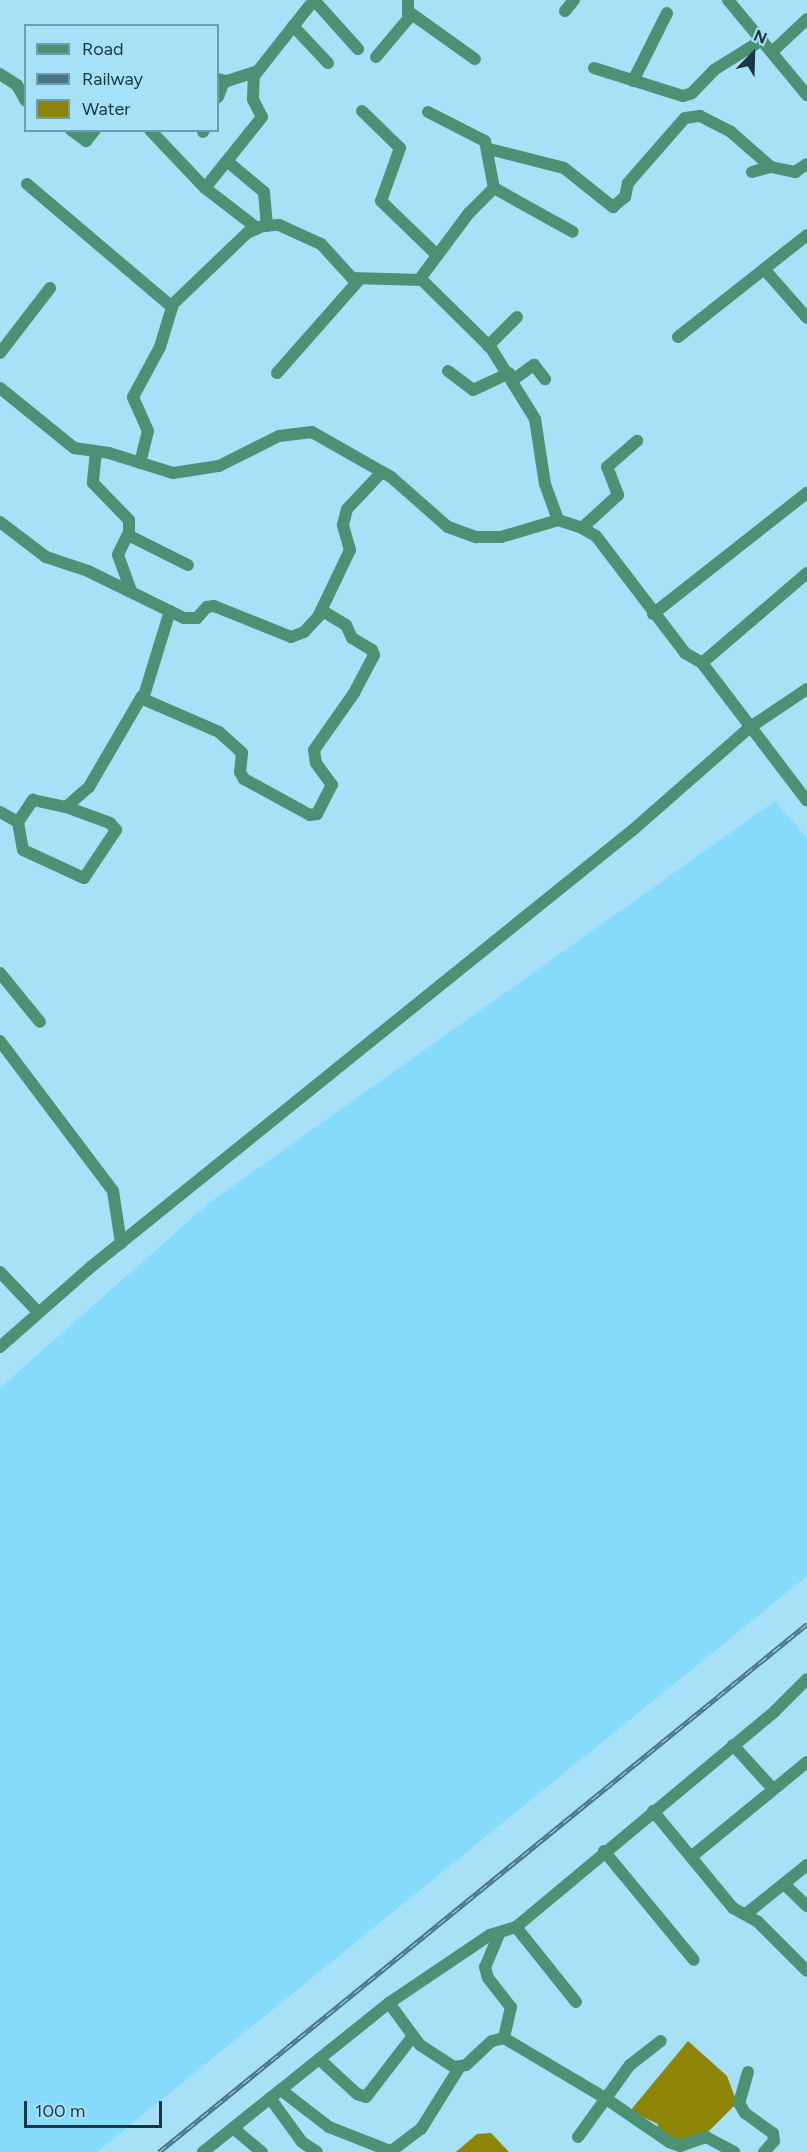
<!DOCTYPE html>
<html>
<head>
<meta charset="utf-8">
<style>
  body { margin:0 }
  #map { position:relative; width:807px; height:2152px; overflow:hidden; background:#a6e1f8; font-family:Figtree,sans-serif }
  div>[style] { position:absolute }
  .built>* { inset:0; background:#86dbfc }
  .water>* { inset:0; background:#8d8507 }
  .minor>* { height:12px; margin:-6px; padding:0 6px; transform-origin:6px; border-radius:6px; background:#4b9174 }
  .rail>* { height:5px; margin-top:-2.5px; transform-origin:0; background:repeating-linear-gradient(90deg,#a6e1f8 0 9px,#4b7484 0 18px); box-sizing:border-box; border-block:2px solid #4b7484 }
  span { translate:-50% -50%; white-space:nowrap; text-align:center; line-height:1.15; -webkit-text-stroke:4.5px #a6e1f8; paint-order:stroke }
  .legend { position:absolute; left:24px; top:24px; width:195px; height:108px; box-sizing:border-box; background:#a6e1f8; border:2px solid #6d9db0; margin:0; padding:8px 10px; list-style:none; font-size:18px; color:#183743 }
  .legend li { display:flex; align-items:center; gap:12px; height:30px }
  .legend b { width:30px; border:2px solid #6d9db0 }
  .north { position:absolute; left:723px; top:24px; width:60px; height:60px; -webkit-text-stroke:4px #a6e1f8; paint-order:stroke; rotate:23deg; font-size:16px; font-weight:700; line-height:24px; text-align:center; color:#183743 }
  .north::after { content:''; display:block; margin:auto; width:21px; height:27px; background:#183743; clip-path:polygon(50% 0,100% 100%,50% 72%,0 100%) }
  .scale { position:absolute; left:24px; top:2101px; width:138px; height:27px; box-sizing:border-box; border:3px solid #183743; border-top:0; padding-left:8px; font-size:18px; line-height:21px; white-space:nowrap; color:#183743; -webkit-text-stroke:4px #a6e1f8; paint-order:stroke }
</style>
</head>
<body>
<div id="map">
  <div class="built">
    <i style="clip-path:polygon(775px 801px,807px 838px,807px 1576px,97px 2152px,0 2152px,0 1388px,209px 1203px)"></i>
  </div>
  <div class="water">
    <i style="clip-path:polygon(688px 2041px,727px 2076px,737px 2103px,710px 2130px,686px 2142px,677px 2140px,657px 2128px,658px 2124px,630px 2111px)"></i>
    <i style="clip-path:polygon(491px 2133px,509px 2152px,456px 2152px,477px 2134px)"></i>
  </div>
  <div class="minor">
    <i style="left:314px;top:0;width:66px;rotate:48.1deg"></i>
    <i style="left:728px;top:0;width:124px;rotate:50.3deg"></i>
    <i style="left:565px;top:11px;width:14px;rotate:-51deg"></i>
    <i style="left:409px;top:12px;width:81px;rotate:35.5deg"></i>
    <i style="left:293px;top:26px;width:51px;rotate:46.6deg"></i>
    <i style="left:772px;top:52px;width:48px;rotate:-43.3deg"></i>
    <i style="left:376px;top:57px;width:50px;rotate:-49.9deg"></i>
    <i style="left:408px;top:19px;width:19px;rotate:-90deg"></i>
    <i style="left:594px;top:68px;width:93px;rotate:17.5deg"></i>
    <i style="left:683px;top:96px;width:9px;rotate:-18deg"></i>
    <i style="left:692px;top:93px;width:32px;rotate:-46deg"></i>
    <i style="left:714px;top:70px;width:57px;rotate:-32deg"></i>
    <i style="left:0;top:74px;width:20px;rotate:33deg"></i>
    <i style="left:17px;top:85px;width:18px;rotate:61deg"></i>
    <i style="left:218px;top:79px;width:9px;rotate:13deg"></i>
    <i style="left:227px;top:81px;width:32px;rotate:-18deg"></i>
    <i style="left:633px;top:81px;width:76px;rotate:-63.4deg"></i>
    <i style="left:218px;top:97px;width:17px;rotate:-69deg"></i>
    <i style="left:362px;top:111px;width:53px;rotate:44.2deg"></i>
    <i style="left:400px;top:148px;width:56px;rotate:109.7deg"></i>
    <i style="left:381px;top:201px;width:78px;rotate:44deg"></i>
    <i style="left:428px;top:112px;width:64px;rotate:27deg"></i>
    <i style="left:485px;top:141px;width:48px;rotate:79.2deg"></i>
    <i style="left:71px;top:130px;width:19px;rotate:36deg"></i>
    <i style="left:86px;top:141px;width:14px;rotate:-51deg"></i>
    <i style="left:150px;top:130px;width:80px;rotate:46.5deg"></i>
    <i style="left:205px;top:188px;width:66px;rotate:37.6deg"></i>
    <i style="left:203px;top:132px;width:2px;rotate:-63deg"></i>
    <i style="left:489px;top:149px;width:77px;rotate:14.2deg"></i>
    <i style="left:564px;top:168px;width:63px;rotate:38.5deg"></i>
    <i style="left:613px;top:207px;width:16px;rotate:-40deg"></i>
    <i style="left:625px;top:197px;width:14px;rotate:-78deg"></i>
    <i style="left:628px;top:183px;width:86px;rotate:-48.8deg"></i>
    <i style="left:685px;top:118px;width:15px;rotate:-8deg"></i>
    <i style="left:700px;top:116px;width:35px;rotate:27deg"></i>
    <i style="left:731px;top:132px;width:53px;rotate:41.2deg"></i>
    <i style="left:227px;top:161px;width:48px;rotate:40deg"></i>
    <i style="left:264px;top:192px;width:34px;rotate:85deg"></i>
    <i style="left:752px;top:172px;width:20px;rotate:-15deg"></i>
    <i style="left:771px;top:167px;width:25px;rotate:12deg"></i>
    <i style="left:795px;top:172px;width:14px;rotate:-34deg"></i>
    <i style="left:27px;top:184px;width:190px;rotate:40.3deg"></i>
    <i style="left:205px;top:188px;width:91px;rotate:-51.2deg"></i>
    <i style="left:262px;top:117px;width:20px;rotate:-117deg"></i>
    <i style="left:253px;top:99px;width:23px;rotate:-88deg"></i>
    <i style="left:254px;top:76px;width:97px;rotate:-51.7deg"></i>
    <i style="left:764px;top:269px;width:65px;rotate:48.7deg"></i>
    <i style="left:419px;top:280px;width:84px;rotate:-53.3deg"></i>
    <i style="left:469px;top:213px;width:35px;rotate:-45deg"></i>
    <i style="left:494px;top:188px;width:90px;rotate:29.1deg"></i>
    <i style="left:678px;top:337px;width:164px;rotate:-38.3deg"></i>
    <i style="left:488px;top:346px;width:41px;rotate:-45deg"></i>
    <i style="left:0;top:353px;width:82px;rotate:-52.4deg"></i>
    <i style="left:448px;top:371px;width:31px;rotate:37deg"></i>
    <i style="left:473px;top:390px;width:40px;rotate:-25deg"></i>
    <i style="left:277px;top:373px;width:125px;rotate:-48.6deg"></i>
    <i style="left:513px;top:380px;width:26px;rotate:-36deg"></i>
    <i style="left:534px;top:365px;width:18px;rotate:52deg"></i>
    <i style="left:0;top:388px;width:95px;rotate:39deg"></i>
    <i style="left:74px;top:448px;width:35px;rotate:8deg"></i>
    <i style="left:109px;top:453px;width:67px;rotate:17.4deg"></i>
    <i style="left:173px;top:473px;width:47px;rotate:-8.7deg"></i>
    <i style="left:219px;top:466px;width:67px;rotate:-26.6deg"></i>
    <i style="left:279px;top:436px;width:33px;rotate:-7deg"></i>
    <i style="left:312px;top:432px;width:91px;rotate:29.7deg"></i>
    <i style="left:391px;top:477px;width:76px;rotate:41.3deg"></i>
    <i style="left:448px;top:527px;width:30px;rotate:20deg"></i>
    <i style="left:476px;top:537px;width:25px"></i>
    <i style="left:501px;top:537px;width:59px;rotate:-16.6deg"></i>
    <i style="left:558px;top:520px;width:25px;rotate:18deg"></i>
    <i style="left:582px;top:528px;width:16px;rotate:30deg"></i>
    <i style="left:596px;top:536px;width:147px;rotate:52.7deg"></i>
    <i style="left:685px;top:653px;width:20px;rotate:30deg"></i>
    <i style="left:96px;top:452px;width:31px;rotate:96deg"></i>
    <i style="left:93px;top:483px;width:52px;rotate:45.8deg"></i>
    <i style="left:129px;top:520px;width:12px;rotate:90deg"></i>
    <i style="left:129px;top:532px;width:25px;rotate:116deg"></i>
    <i style="left:118px;top:555px;width:38px;rotate:70deg"></i>
    <i style="left:140px;top:463px;width:33px;rotate:-76deg"></i>
    <i style="left:148px;top:431px;width:37px;rotate:-114deg"></i>
    <i style="left:133px;top:397px;width:57px;rotate:-61.6deg"></i>
    <i style="left:160px;top:347px;width:45px;rotate:-73.2deg"></i>
    <i style="left:173px;top:304px;width:103px;rotate:-43.8deg"></i>
    <i style="left:247px;top:233px;width:17px;rotate:-24deg"></i>
    <i style="left:263px;top:226px;width:16px;rotate:-4deg"></i>
    <i style="left:279px;top:225px;width:46px;rotate:24.3deg"></i>
    <i style="left:321px;top:244px;width:46px;rotate:47.6deg"></i>
    <i style="left:352px;top:278px;width:70px;rotate:1.6deg"></i>
    <i style="left:422px;top:280px;width:97px;rotate:44.6deg"></i>
    <i style="left:491px;top:348px;width:84px;rotate:58.2deg"></i>
    <i style="left:535px;top:419px;width:66px;rotate:81.3deg"></i>
    <i style="left:545px;top:484px;width:38px;rotate:70deg"></i>
    <i style="left:0;top:522px;width:58px;rotate:37.3deg"></i>
    <i style="left:46px;top:557px;width:44px;rotate:18.4deg"></i>
    <i style="left:88px;top:571px;width:107px;rotate:26.1deg"></i>
    <i style="left:184px;top:618px;width:13px"></i>
    <i style="left:197px;top:618px;width:15px;rotate:-48deg"></i>
    <i style="left:207px;top:607px;width:7px;rotate:-8deg"></i>
    <i style="left:214px;top:606px;width:83px;rotate:21.9deg"></i>
    <i style="left:291px;top:637px;width:14px;rotate:-21deg"></i>
    <i style="left:304px;top:632px;width:21px;rotate:-47deg"></i>
    <i style="left:318px;top:617px;width:74px;rotate:-64.5deg"></i>
    <i style="left:350px;top:550px;width:26px;rotate:-106deg"></i>
    <i style="left:343px;top:525px;width:16px;rotate:-76deg"></i>
    <i style="left:347px;top:509px;width:51px;rotate:-46.6deg"></i>
    <i style="left:582px;top:528px;width:49px;rotate:-42.5deg"></i>
    <i style="left:618px;top:495px;width:30px;rotate:-111deg"></i>
    <i style="left:607px;top:467px;width:40px;rotate:-41deg"></i>
    <i style="left:128px;top:535px;width:67px;rotate:26.6deg"></i>
    <i style="left:807px;top:573px;width:138px;rotate:139.4deg"></i>
    <i style="left:702px;top:663px;width:173px;rotate:52.7deg"></i>
    <i style="left:170px;top:611px;width:92px;rotate:107.1deg"></i>
    <i style="left:143px;top:699px;width:83px;rotate:23.5deg"></i>
    <i style="left:219px;top:732px;width:31px;rotate:42deg"></i>
    <i style="left:242px;top:753px;width:19px;rotate:96deg"></i>
    <i style="left:240px;top:772px;width:8px;rotate:60deg"></i>
    <i style="left:244px;top:779px;width:75px;rotate:28.6deg"></i>
    <i style="left:310px;top:815px;width:7px;rotate:-8deg"></i>
    <i style="left:317px;top:814px;width:33px;rotate:-63deg"></i>
    <i style="left:332px;top:785px;width:27px;rotate:-126deg"></i>
    <i style="left:316px;top:763px;width:13px;rotate:-99deg"></i>
    <i style="left:314px;top:750px;width:70px;rotate:-54.9deg"></i>
    <i style="left:354px;top:693px;width:43px;rotate:-62.2deg"></i>
    <i style="left:374px;top:655px;width:5px;rotate:-112deg"></i>
    <i style="left:372px;top:650px;width:23px;rotate:-149deg"></i>
    <i style="left:352px;top:638px;width:14px;rotate:-115deg"></i>
    <i style="left:346px;top:625px;width:29px;rotate:-149deg"></i>
    <i style="left:653px;top:614px;width:196px;rotate:-38.2deg"></i>
    <i style="left:0;top:812px;width:21px;rotate:29deg"></i>
    <i style="left:18px;top:822px;width:28px;rotate:80deg"></i>
    <i style="left:23px;top:850px;width:67px;rotate:24.7deg"></i>
    <i style="left:84px;top:878px;width:58px;rotate:-56.3deg"></i>
    <i style="left:116px;top:830px;width:9px;rotate:-131deg"></i>
    <i style="left:110px;top:823px;width:47px;rotate:-160deg"></i>
    <i style="left:18px;top:822px;width:27px;rotate:-56deg"></i>
    <i style="left:33px;top:800px;width:34px;rotate:12deg"></i>
    <i style="left:66px;top:807px;width:30px;rotate:-41deg"></i>
    <i style="left:89px;top:787px;width:105px;rotate:-59.8deg"></i>
    <i style="left:0;top:973px;width:63px;rotate:50.8deg"></i>
    <i style="left:0;top:1041px;width:188px;rotate:53deg"></i>
    <i style="left:113px;top:1191px;width:53px;rotate:81.3deg"></i>
    <i style="left:0;top:1272px;width:54px;rotate:46.5deg"></i>
    <i style="left:0;top:1347px;width:123px;rotate:-41.4deg"></i>
    <i style="left:92px;top:1266px;width:696px;rotate:-38.88deg"></i>
    <i style="left:634px;top:829px;width:153px;rotate:-41.3deg"></i>
    <i style="left:749px;top:728px;width:70px;rotate:-33.9deg"></i>
    <i style="left:733px;top:1745px;width:59px;rotate:47.7deg"></i>
    <i style="left:653px;top:1811px;width:126px;rotate:50.5deg"></i>
    <i style="left:733px;top:1908px;width:29px;rotate:29deg"></i>
    <i style="left:758px;top:1922px;width:69px;rotate:45deg"></i>
    <i style="left:604px;top:1851px;width:141px;rotate:50.5deg"></i>
    <i style="left:691px;top:1857px;width:150px;rotate:-39.3deg"></i>
    <i style="left:784px;top:1884px;width:32px;rotate:44deg"></i>
    <i style="left:746px;top:1914px;width:78px;rotate:-38.8deg"></i>
    <i style="left:516px;top:1927px;width:96px;rotate:51.3deg"></i>
    <i style="left:500px;top:1932px;width:38px;rotate:113deg"></i>
    <i style="left:485px;top:1967px;width:11px;rotate:75deg"></i>
    <i style="left:488px;top:1978px;width:37px;rotate:52deg"></i>
    <i style="left:511px;top:2007px;width:32px;rotate:103deg"></i>
    <i style="left:389px;top:2003px;width:52px;rotate:53.6deg"></i>
    <i style="left:420px;top:2045px;width:40px;rotate:32.9deg"></i>
    <i style="left:454px;top:2067px;width:12px;rotate:-9deg"></i>
    <i style="left:466px;top:2065px;width:35px;rotate:-43deg"></i>
    <i style="left:492px;top:2041px;width:12px;rotate:-14deg"></i>
    <i style="left:504px;top:2038px;width:117px;rotate:30.7deg"></i>
    <i style="left:605px;top:2098px;width:78px;rotate:34.5deg"></i>
    <i style="left:669px;top:2142px;width:12px;rotate:20deg"></i>
    <i style="left:680px;top:2146px;width:28px;rotate:-19deg"></i>
    <i style="left:706px;top:2137px;width:32px;rotate:28deg"></i>
    <i style="left:319px;top:2059px;width:52px;rotate:42.6deg"></i>
    <i style="left:357px;top:2094px;width:9px;rotate:18deg"></i>
    <i style="left:366px;top:2097px;width:77px;rotate:-52.4deg"></i>
    <i style="left:748px;top:2072px;width:32px;rotate:106deg"></i>
    <i style="left:739px;top:2103px;width:12px;rotate:59deg"></i>
    <i style="left:745px;top:2113px;width:34px;rotate:36deg"></i>
    <i style="left:773px;top:2133px;width:8px;rotate:83deg"></i>
    <i style="left:774px;top:2141px;width:15px;rotate:132deg"></i>
    <i style="left:281px;top:2090px;width:61px;rotate:37.6deg"></i>
    <i style="left:329px;top:2127px;width:66px;rotate:21.5deg"></i>
    <i style="left:270px;top:2098px;width:54px;rotate:54deg"></i>
    <i style="left:302px;top:2142px;width:18px;rotate:34deg"></i>
    <i style="left:233px;top:2128px;width:38px;rotate:40deg"></i>
    <i style="left:578px;top:2137px;width:89px;rotate:-54.2deg"></i>
    <i style="left:630px;top:2065px;width:39px;rotate:-38deg"></i>
    <i style="left:203px;top:2152px;width:238px;rotate:-38.7deg"></i>
    <i style="left:389px;top:2003px;width:122px;rotate:-34deg"></i>
    <i style="left:490px;top:1935px;width:27px;rotate:-17deg"></i>
    <i style="left:516px;top:1927px;width:337px;rotate:-39.8deg"></i>
    <i style="left:775px;top:1711px;width:45px;rotate:-45deg"></i>
    <i style="left:390px;top:2152px;width:39px;rotate:-37deg"></i>
    <i style="left:421px;top:2129px;width:72px;rotate:-58.1deg"></i>
  </div>
  <div class="rail">
    <i style="left:159px;top:2152px;width:836px;rotate:-39.17deg"></i>
  </div>
  <ul class="legend">
  <li><b style="height:8px;background:#4b9174"></b>Road</li>
  <li><b style="height:8px;background:#4b7484"></b>Railway</li>
  <li><b style="height:16px;background:#8d8507"></b>Water</li>
  </ul>
  <div class="north">N</div>
  <div class="scale">100 m</div>
</div>
</body>
</html>
